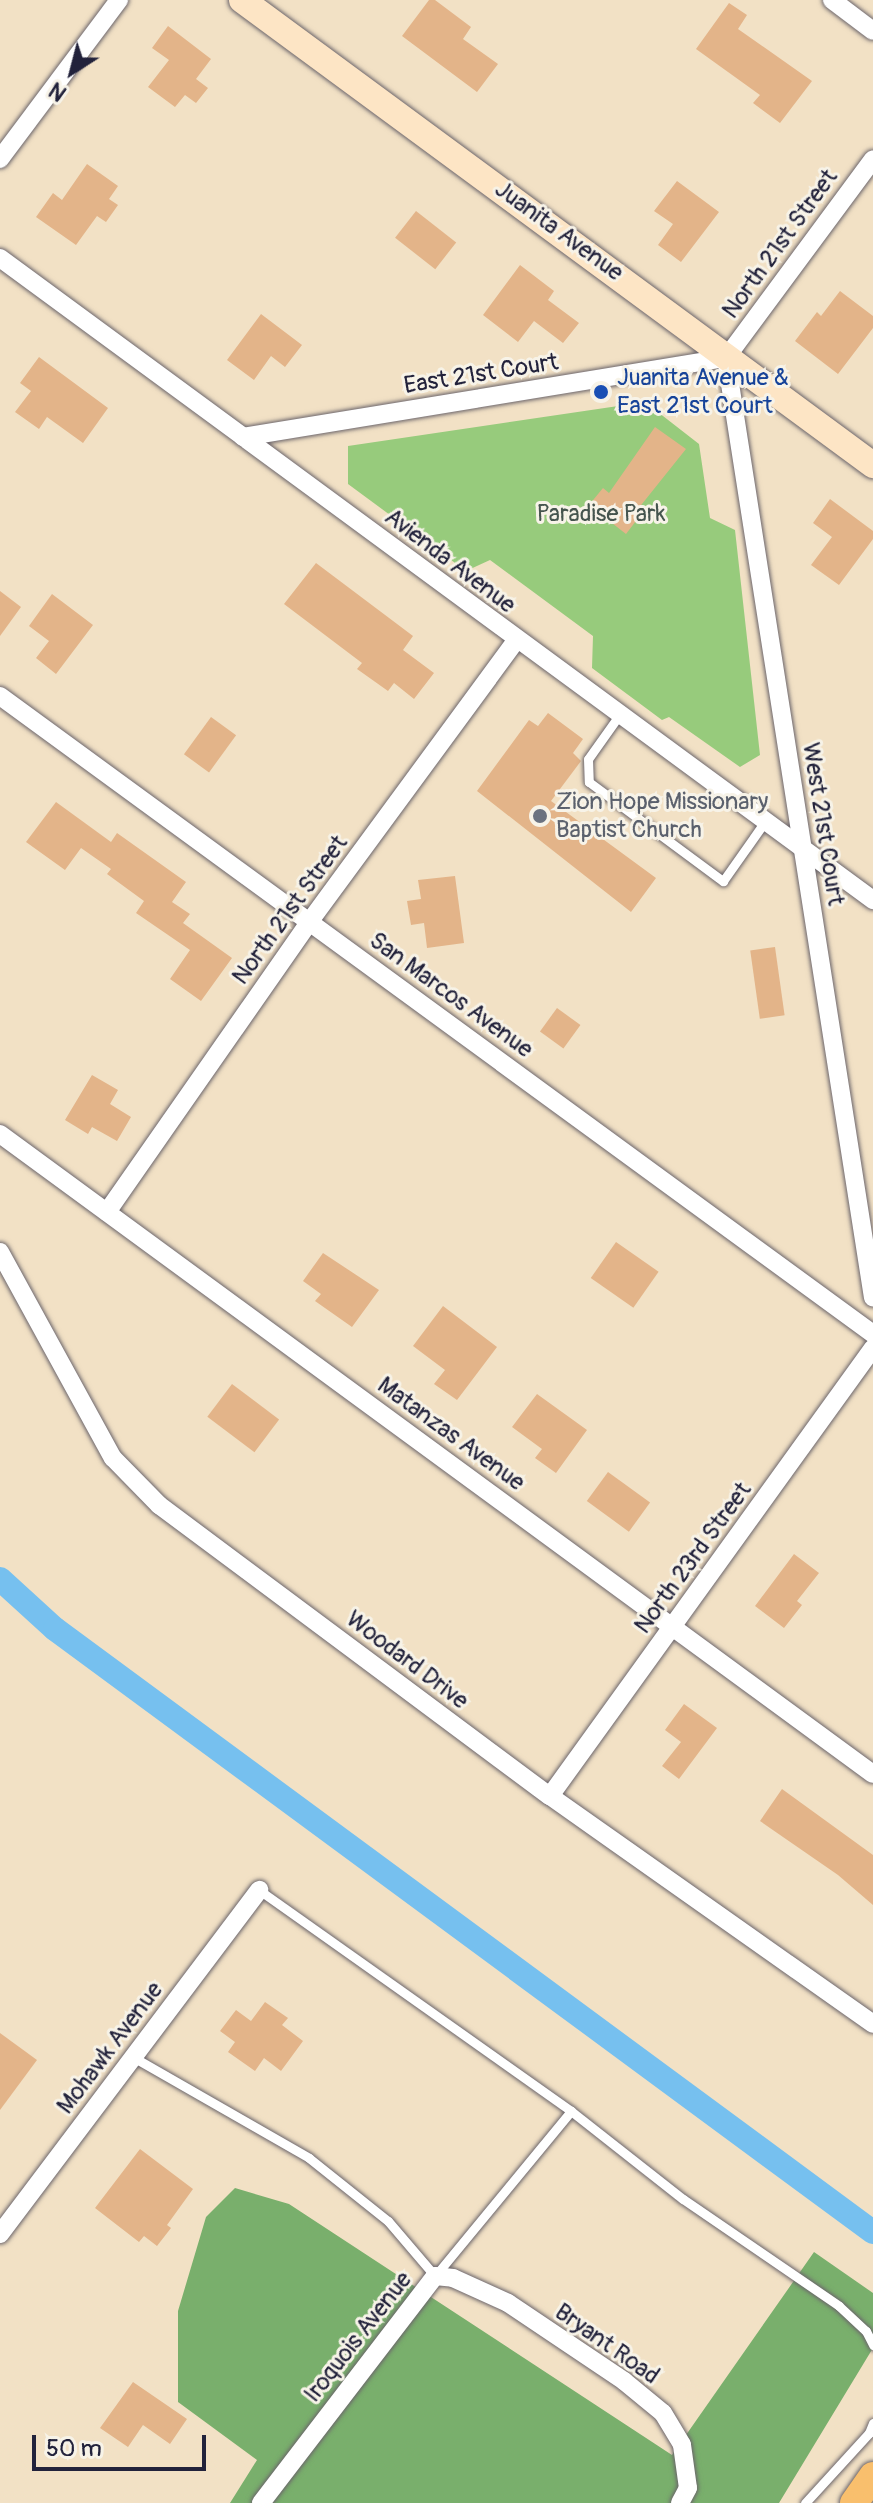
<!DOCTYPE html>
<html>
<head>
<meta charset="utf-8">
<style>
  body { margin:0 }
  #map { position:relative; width:873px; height:2503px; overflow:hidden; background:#f2e1c5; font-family:Pangolin,sans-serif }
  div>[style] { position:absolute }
  .green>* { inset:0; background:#97cb7c }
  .forest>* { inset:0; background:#79af6c }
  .canal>* { height:24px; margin:-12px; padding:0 12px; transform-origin:12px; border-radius:12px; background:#76c0ef }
  .building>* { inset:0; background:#e3b489; transform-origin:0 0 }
  .roads { filter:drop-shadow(0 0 2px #6b656b) drop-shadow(0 0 2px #6b656b) }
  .lane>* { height:9px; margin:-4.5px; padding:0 4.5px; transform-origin:4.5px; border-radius:4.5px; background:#fff }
  .street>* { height:18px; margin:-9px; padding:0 9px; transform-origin:9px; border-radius:9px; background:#fff }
  .secondary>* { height:26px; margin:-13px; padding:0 13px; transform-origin:13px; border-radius:13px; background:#fde5c5 }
  .primary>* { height:28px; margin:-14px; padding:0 14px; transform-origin:14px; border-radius:14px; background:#f9bf6d }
  .dots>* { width:22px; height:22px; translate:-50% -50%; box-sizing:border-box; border:4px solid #f7f3e8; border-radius:50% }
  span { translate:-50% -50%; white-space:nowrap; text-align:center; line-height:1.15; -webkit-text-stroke:6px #f7f3e8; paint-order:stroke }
  .street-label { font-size:24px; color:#22223b }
  .transit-label { font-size:24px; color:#164399 }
  .left { translate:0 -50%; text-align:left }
  .park-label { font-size:24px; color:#45554e }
  .worship-label { font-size:24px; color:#5b616d }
  .north { position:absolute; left:32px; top:32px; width:80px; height:80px; -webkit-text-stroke:6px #f7f3e8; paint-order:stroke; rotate:216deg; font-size:22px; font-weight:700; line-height:32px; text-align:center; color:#22223b }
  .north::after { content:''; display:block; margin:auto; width:28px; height:36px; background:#22223b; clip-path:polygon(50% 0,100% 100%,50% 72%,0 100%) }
  .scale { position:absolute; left:32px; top:2435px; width:174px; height:36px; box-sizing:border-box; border:4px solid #22223b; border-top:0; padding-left:10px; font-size:24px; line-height:28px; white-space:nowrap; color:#22223b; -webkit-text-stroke:6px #f7f3e8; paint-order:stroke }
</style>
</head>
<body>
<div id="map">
  <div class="green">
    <i style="clip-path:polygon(625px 405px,637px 416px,654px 409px,699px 444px,710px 518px,735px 530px,760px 755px,740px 767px,669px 717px,662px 720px,592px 668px,593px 636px,490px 560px,466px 571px,348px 484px,348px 446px)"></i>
  </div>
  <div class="forest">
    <i style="clip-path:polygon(235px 2188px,289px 2204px,672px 2455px,814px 2252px,873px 2293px,873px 2348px,779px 2503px,230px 2503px,257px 2460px,178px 2402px,178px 2311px,206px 2217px)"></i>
  </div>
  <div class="canal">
    <i style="left:0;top:1579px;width:74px;rotate:42.3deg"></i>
    <i style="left:55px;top:1629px;width:1016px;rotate:36.4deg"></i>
  </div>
  <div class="building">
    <i style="clip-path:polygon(429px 0,435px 0,471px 27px,463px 39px,498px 64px,477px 92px,402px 36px)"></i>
    <i style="clip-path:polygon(729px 3px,747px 15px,738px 29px,812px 81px,780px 123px,753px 103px,760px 95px,696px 49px)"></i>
    <i style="clip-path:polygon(168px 26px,211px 59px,196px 79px,208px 88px,196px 103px,185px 95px,175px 107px,148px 87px,169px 60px,152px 48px)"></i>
    <i style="clip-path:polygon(87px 164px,118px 186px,109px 199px,118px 205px,106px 222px,97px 216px,76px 245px,36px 217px,53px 193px,62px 200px)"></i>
    <i style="clip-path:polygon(677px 181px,719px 212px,681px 262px,658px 245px,673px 224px,654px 211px)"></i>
    <i style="left:416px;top:211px;width:51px;height:34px;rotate:38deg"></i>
    <i style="clip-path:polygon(520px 265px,554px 291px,548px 300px,579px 323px,563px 343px,534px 321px,518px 342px,483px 315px)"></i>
    <i style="clip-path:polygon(840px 291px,873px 316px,873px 328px,838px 374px,795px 341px,817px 312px,821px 316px)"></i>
    <i style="clip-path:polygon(261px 314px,302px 345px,285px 367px,271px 356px,254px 380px,227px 360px)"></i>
    <i style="clip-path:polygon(39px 357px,108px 408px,83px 443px,47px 417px,39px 429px,15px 412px,31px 391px,20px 383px)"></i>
    <i style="clip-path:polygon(655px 427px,686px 449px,634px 514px,639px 517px,626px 534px,589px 505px,603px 488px,609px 493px)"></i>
    <i style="clip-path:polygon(830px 499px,873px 531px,873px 539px,839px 585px,811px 565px,832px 537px,813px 523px)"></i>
    <i style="clip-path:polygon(316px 563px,413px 636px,403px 650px,434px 673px,414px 699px,394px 683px,388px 691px,357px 669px,362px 663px,284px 604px)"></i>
    <i style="clip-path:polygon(0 591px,21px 607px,0 636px)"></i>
    <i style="clip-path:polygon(52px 594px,93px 625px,56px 674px,36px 658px,49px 641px,29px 626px)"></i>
    <i style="clip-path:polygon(548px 713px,583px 739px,573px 753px,581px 761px,551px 801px,656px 878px,631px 912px,477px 791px,529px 720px,538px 726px)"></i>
    <i style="left:211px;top:717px;width:31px;height:46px;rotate:36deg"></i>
    <i style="clip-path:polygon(56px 802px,111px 842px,117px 833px,186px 882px,172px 902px,190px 914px,183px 923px,232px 958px,201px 1001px,170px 979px,190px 950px,136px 913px,144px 901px,107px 874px,111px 869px,81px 848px,65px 870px,26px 842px)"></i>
    <i style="clip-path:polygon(455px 876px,464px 943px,427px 948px,424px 923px,411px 925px,407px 901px,421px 899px,418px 880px)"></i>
    <i style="left:775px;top:947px;width:69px;height:25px;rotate:82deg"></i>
    <i style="left:557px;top:1008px;width:29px;height:29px;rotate:36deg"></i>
    <i style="clip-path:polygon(92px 1075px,118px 1090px,110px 1104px,131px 1117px,117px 1141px,92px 1127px,88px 1134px,65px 1120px)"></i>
    <i style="left:616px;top:1242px;width:52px;height:44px;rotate:35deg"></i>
    <i style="clip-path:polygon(323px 1253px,379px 1290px,352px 1327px,315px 1301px,321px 1294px,303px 1281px)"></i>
    <i style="clip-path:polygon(443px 1306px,497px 1347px,457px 1400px,434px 1384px,445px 1370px,413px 1346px)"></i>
    <i style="left:232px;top:1384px;width:59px;height:41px;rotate:37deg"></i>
    <i style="clip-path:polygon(537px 1394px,587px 1430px,556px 1473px,535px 1458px,542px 1449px,512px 1427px)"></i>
    <i style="left:608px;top:1472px;width:52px;height:36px;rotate:36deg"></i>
    <i style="clip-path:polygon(794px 1554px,819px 1573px,797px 1601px,802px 1605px,784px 1628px,755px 1606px)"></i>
    <i style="clip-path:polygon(684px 1704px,717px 1728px,679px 1779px,662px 1766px,681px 1742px,665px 1730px)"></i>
    <i style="clip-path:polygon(782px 1789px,873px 1855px,873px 1905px,838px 1875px,760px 1821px)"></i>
    <i style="clip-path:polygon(265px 2002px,288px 2018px,282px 2025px,303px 2041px,281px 2071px,264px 2058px,255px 2071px,228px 2052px,235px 2042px,220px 2031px,236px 2010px,251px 2021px)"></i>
    <i style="clip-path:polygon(0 2033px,37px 2060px,0 2110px)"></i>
    <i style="clip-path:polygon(140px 2149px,193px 2189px,167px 2225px,171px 2228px,157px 2246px,144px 2236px,139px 2242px,95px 2208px)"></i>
    <i style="clip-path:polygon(133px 2382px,187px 2419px,170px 2444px,143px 2425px,128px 2447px,100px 2428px)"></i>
  </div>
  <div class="roads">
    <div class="lane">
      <i style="left:620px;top:714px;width:55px;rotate:125.4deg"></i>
      <i style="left:588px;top:759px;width:23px;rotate:88deg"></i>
      <i style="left:589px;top:782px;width:167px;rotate:36.5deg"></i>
      <i style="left:723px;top:881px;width:75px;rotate:-54.8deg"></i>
      <i style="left:259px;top:1890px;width:382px;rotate:35.3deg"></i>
      <i style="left:571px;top:2111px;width:142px;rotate:38.2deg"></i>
      <i style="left:683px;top:2199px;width:189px;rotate:34.4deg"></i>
      <i style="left:839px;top:2306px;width:37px;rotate:43deg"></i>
      <i style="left:866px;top:2331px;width:16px;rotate:63deg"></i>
      <i style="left:133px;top:2057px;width:203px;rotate:29.8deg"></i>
      <i style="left:309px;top:2158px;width:101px;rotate:38.6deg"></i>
      <i style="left:388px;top:2221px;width:72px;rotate:49.5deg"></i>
      <i style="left:435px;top:2276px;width:214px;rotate:-50.5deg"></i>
      <i style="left:805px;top:2503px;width:95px;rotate:-47.6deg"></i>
      <i style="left:869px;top:2433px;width:11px;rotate:-68deg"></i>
    </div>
    <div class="street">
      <i style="left:832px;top:0;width:51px;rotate:37.1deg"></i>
      <i style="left:0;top:159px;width:199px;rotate:-53.2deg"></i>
      <i style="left:0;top:258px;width:1084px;rotate:36.33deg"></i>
      <i style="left:726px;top:358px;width:951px;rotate:81.11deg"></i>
      <i style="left:726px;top:358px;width:247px;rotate:-53.5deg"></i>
      <i style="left:243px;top:437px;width:489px;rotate:-9.3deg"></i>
      <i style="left:0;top:696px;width:1081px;rotate:36.16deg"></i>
      <i style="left:0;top:1134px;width:1082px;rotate:36.25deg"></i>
      <i style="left:107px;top:1212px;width:355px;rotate:-55.1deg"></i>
      <i style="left:310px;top:921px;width:348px;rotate:-53.7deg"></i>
      <i style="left:0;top:1252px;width:235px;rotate:61.3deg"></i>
      <i style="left:113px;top:1458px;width:66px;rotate:45.6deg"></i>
      <i style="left:159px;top:1505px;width:487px;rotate:36.7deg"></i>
      <i style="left:550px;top:1796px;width:395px;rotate:35.2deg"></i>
      <i style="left:550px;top:1796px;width:552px;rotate:-54.21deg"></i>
      <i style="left:0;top:2234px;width:431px;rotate:-53deg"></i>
      <i style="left:261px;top:2503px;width:286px;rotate:-52.5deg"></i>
      <i style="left:435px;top:2276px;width:18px;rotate:6deg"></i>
      <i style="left:453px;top:2278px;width:60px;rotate:24.4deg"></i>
      <i style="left:508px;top:2303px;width:140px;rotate:33.9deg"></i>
      <i style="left:624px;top:2381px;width:50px;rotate:39.4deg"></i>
      <i style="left:663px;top:2413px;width:37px;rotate:59deg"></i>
      <i style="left:682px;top:2445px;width:43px;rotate:82.1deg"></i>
      <i style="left:688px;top:2488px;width:17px;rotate:118deg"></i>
    </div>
    <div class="secondary">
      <i style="left:242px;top:0;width:784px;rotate:36.39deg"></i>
    </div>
    <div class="primary">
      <i style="left:854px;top:2503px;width:33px;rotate:-55deg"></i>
    </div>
  </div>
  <div class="dots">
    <i style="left:601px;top:392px;background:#1a4fb4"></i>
    <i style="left:540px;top:816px;background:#6b7280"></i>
  </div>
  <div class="street-label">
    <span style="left:559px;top:231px;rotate:36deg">Juanita Avenue</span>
    <span style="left:780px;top:244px;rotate:-54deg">North 21st Street</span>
    <span style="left:481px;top:374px;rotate:-9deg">East 21st Court</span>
    <span style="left:450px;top:561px;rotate:37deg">Avienda Avenue</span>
    <span style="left:823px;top:824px;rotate:81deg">West 21st Court</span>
    <span style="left:290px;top:910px;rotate:-54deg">North 21st Street</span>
    <span style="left:451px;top:995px;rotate:36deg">San Marcos Avenue</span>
    <span style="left:451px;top:1434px;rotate:36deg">Matanzas Avenue</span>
    <span style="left:693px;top:1558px;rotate:-54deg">North 23rd Street</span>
    <span style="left:407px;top:1660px;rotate:37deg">Woodard Drive</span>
    <span style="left:110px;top:2048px;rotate:-53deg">Mohawk Avenue</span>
    <span style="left:358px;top:2337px;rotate:-52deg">Iroquois Avenue</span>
    <span style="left:607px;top:2344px;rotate:35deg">Bryant Road</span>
  </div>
  <div class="transit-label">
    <span class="left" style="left:617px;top:392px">Juanita Avenue &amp;<br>East 21st Court</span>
  </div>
  <div class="park-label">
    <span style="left:601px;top:514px">Paradise Park</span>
  </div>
  <div class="worship-label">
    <span class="left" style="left:556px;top:816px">Zion Hope Missionary<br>Baptist Church</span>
  </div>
  <div class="north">N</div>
  <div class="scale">50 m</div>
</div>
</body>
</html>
